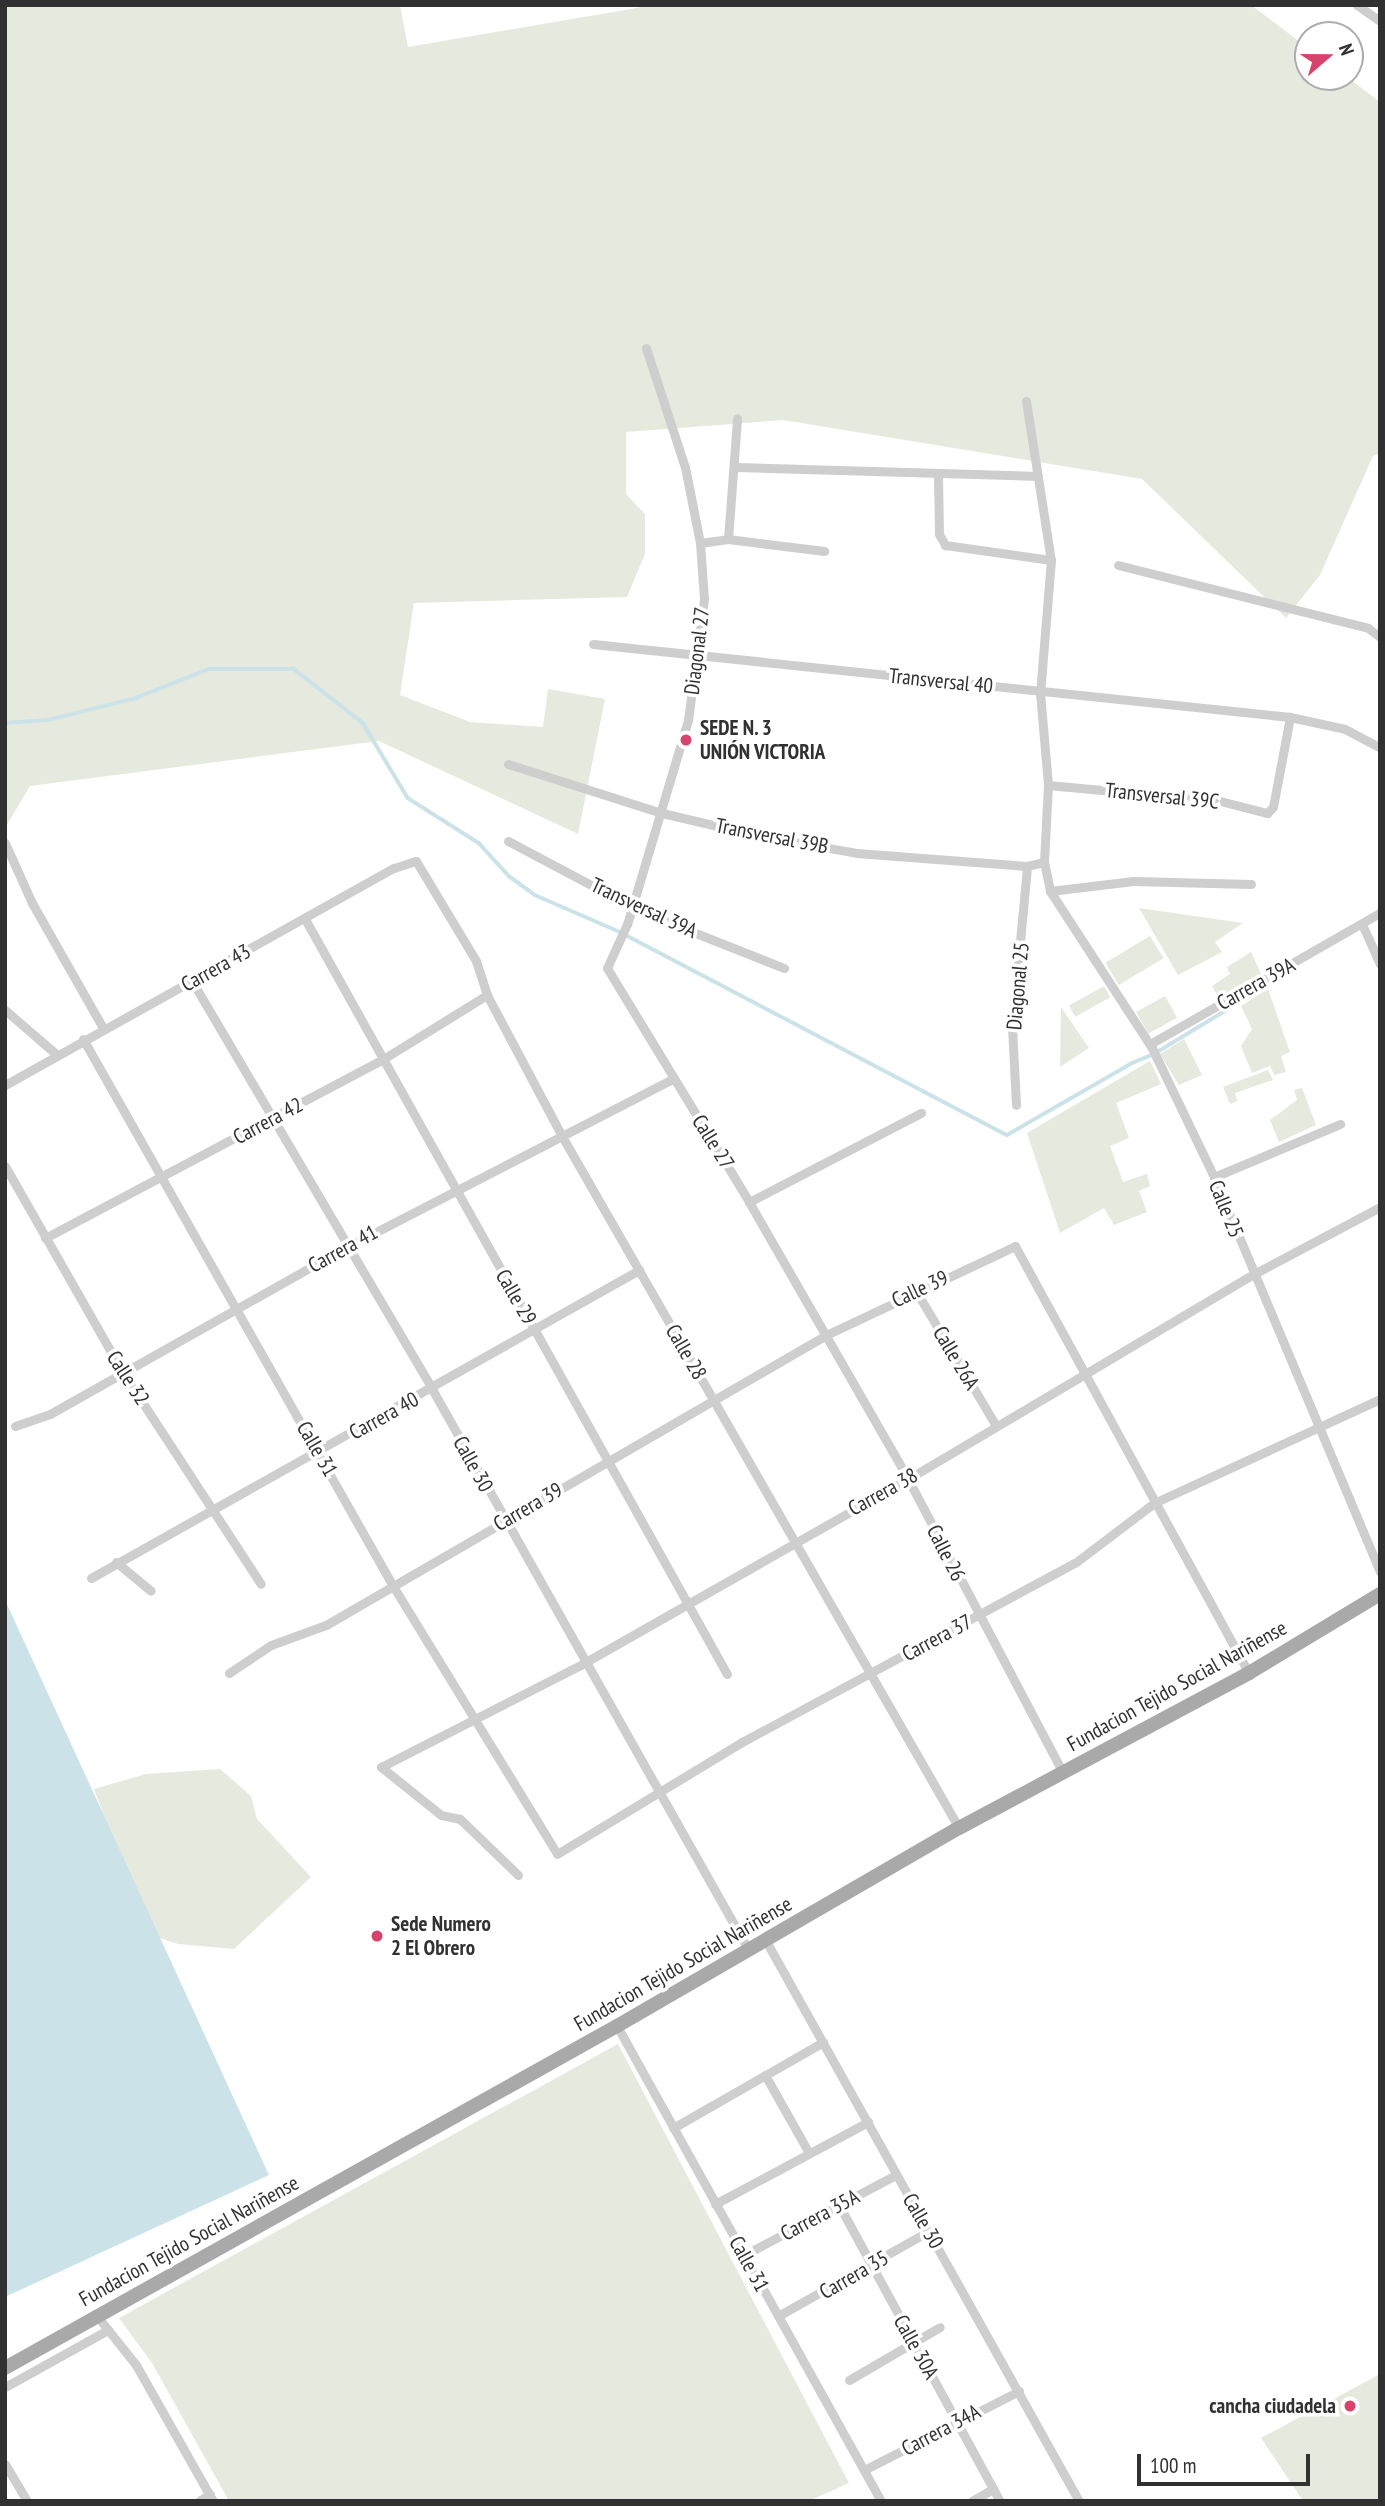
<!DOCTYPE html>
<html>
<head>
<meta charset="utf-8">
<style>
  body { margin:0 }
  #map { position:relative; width:1385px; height:2506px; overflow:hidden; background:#fff; font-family:"PT Sans Narrow",sans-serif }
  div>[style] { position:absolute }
  .green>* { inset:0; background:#e6e9dd; transform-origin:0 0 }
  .water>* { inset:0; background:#cbe3e8 }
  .stream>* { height:3.5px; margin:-1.75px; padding:0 1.75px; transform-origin:1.75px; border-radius:1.75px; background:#cbe3e8 }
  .minor>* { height:9px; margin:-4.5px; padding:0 4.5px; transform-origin:4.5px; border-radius:4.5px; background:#cecece }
  .primary>* { height:14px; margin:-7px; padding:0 7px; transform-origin:7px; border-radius:7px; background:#a9a9a9 }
  .dots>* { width:19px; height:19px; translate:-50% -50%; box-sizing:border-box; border:4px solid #fff; border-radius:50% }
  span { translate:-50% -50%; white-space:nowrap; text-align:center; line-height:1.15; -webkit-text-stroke:7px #fff; paint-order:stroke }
  .street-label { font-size:21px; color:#313131 }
  .poi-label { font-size:21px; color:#313131; font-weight:700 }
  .left { translate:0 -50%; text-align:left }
  .right { translate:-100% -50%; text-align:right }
  .frame { position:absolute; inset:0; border:7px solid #313131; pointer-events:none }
  .north { position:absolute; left:1294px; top:21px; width:70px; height:70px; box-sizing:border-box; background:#fff; border:2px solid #adadad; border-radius:50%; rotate:70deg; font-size:19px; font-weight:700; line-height:28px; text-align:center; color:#313131 }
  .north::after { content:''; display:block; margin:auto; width:24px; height:32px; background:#d7436c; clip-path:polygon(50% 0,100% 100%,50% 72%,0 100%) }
  .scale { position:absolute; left:1137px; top:2454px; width:173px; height:32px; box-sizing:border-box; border:4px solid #313131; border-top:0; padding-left:9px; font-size:21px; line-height:24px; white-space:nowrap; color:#313131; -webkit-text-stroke:5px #fff; paint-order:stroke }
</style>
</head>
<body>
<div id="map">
  <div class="green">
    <i style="clip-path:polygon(5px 5px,400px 5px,408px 47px,654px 5px,1251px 5px,1308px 48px,1308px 77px,1347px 77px,1380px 102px,1380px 453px,1373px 456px,1320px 575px,1286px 618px,1142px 479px,783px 420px,626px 432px,626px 494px,645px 514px,645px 554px,627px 597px,414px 603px,400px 695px,470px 722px,543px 727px,548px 689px,605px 699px,578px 834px,379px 741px,30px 786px,5px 828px)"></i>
    <i style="clip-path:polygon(1139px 908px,1243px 923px,1215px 942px,1222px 952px,1178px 975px)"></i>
    <i style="left:1150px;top:936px;width:26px;height:52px;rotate:59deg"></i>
    <i style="clip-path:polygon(1251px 952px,1262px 976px,1219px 999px,1212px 986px,1230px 974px,1227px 967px)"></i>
    <i style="left:1104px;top:986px;width:13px;height:40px;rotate:61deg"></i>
    <i style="clip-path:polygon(1268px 989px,1290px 1052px,1281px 1056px,1286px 1072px,1274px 1075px,1270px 1066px,1252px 1073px,1241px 1046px,1252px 1029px,1241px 1006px)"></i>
    <i style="left:1165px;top:996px;width:25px;height:33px;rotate:61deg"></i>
    <i style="clip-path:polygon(1061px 1007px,1089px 1048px,1060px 1067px)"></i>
    <i style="clip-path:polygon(1184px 1039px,1202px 1075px,1179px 1085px,1160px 1054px)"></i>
    <i style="clip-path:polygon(1150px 1061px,1161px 1084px,1116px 1103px,1129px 1138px,1110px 1146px,1123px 1182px,1147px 1174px,1150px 1186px,1139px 1191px,1147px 1212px,1114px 1225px,1104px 1208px,1060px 1233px,1027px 1133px)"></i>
    <i style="clip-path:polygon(1268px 1070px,1273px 1080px,1235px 1093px,1237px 1101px,1230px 1104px,1223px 1087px)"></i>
    <i style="clip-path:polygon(1302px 1088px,1316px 1125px,1279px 1142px,1270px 1120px,1297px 1100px,1294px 1090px)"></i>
    <i style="clip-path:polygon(220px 1769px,251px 1796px,257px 1819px,311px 1877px,234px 1949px,178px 1944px,148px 1934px,94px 1789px,146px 1774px)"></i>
    <i style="clip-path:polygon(618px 2044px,849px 2483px,809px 2501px,229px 2501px,152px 2363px,119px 2318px)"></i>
    <i style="clip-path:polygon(1380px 2374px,1380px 2501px,1303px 2501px,1261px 2438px)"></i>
  </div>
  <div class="water">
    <i style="clip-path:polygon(5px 1600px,269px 2175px,5px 2297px)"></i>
  </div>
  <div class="stream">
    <i style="left:5px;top:723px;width:43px;rotate:-4deg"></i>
    <i style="left:48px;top:720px;width:91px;rotate:-14deg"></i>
    <i style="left:136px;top:698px;width:79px;rotate:-21.7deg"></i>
    <i style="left:209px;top:669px;width:85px"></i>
    <i style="left:294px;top:669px;width:88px;rotate:38deg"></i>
    <i style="left:363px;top:723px;width:87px;rotate:59deg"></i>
    <i style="left:408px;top:798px;width:84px;rotate:32.4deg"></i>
    <i style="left:479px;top:843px;width:45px;rotate:47.7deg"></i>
    <i style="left:509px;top:876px;width:32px;rotate:36deg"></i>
    <i style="left:535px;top:895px;width:93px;rotate:23.5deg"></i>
    <i style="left:620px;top:932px;width:437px;rotate:27.7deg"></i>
    <i style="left:1007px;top:1135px;width:144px;rotate:-29.9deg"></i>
    <i style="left:1132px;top:1063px;width:24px;rotate:-22deg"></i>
    <i style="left:1154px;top:1054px;width:143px;rotate:-31.2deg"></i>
  </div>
  <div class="minor">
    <i style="left:1357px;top:5px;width:28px;rotate:35deg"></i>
    <i style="left:646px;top:348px;width:125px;rotate:71.9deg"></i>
    <i style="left:685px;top:467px;width:77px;rotate:78.8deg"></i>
    <i style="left:700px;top:543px;width:56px;rotate:85.9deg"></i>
    <i style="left:704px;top:599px;width:122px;rotate:97.5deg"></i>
    <i style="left:688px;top:720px;width:213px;rotate:106.6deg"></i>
    <i style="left:627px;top:924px;width:48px;rotate:114.4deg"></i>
    <i style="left:607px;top:968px;width:274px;rotate:58.7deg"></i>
    <i style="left:749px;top:1202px;width:319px;rotate:60.1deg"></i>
    <i style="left:908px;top:1479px;width:332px;rotate:62.2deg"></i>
    <i style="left:1026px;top:401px;width:161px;rotate:81.1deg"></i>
    <i style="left:1051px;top:560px;width:133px;rotate:94.7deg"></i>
    <i style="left:1040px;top:693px;width:92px;rotate:85deg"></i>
    <i style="left:1048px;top:785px;width:77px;rotate:93deg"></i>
    <i style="left:1044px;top:862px;width:30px;rotate:78deg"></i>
    <i style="left:1050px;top:891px;width:187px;rotate:57deg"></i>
    <i style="left:1152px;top:1048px;width:143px;rotate:64.3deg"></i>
    <i style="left:1214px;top:1177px;width:428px;rotate:67.2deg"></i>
    <i style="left:736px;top:467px;width:302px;rotate:1.7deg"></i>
    <i style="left:938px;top:476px;width:58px;rotate:89deg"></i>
    <i style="left:939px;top:534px;width:13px;rotate:61deg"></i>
    <i style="left:945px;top:545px;width:107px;rotate:8.1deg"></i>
    <i style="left:728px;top:539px;width:121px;rotate:-85.7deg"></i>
    <i style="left:700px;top:543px;width:28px;rotate:-8deg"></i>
    <i style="left:728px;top:539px;width:97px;rotate:7.1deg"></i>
    <i style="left:1118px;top:565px;width:258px;rotate:14.1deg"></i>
    <i style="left:1368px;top:628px;width:15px;rotate:37deg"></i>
    <i style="left:593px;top:644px;width:701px;rotate:5.98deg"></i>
    <i style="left:1290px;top:717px;width:56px;rotate:12.3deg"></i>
    <i style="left:1345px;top:729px;width:40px;rotate:28deg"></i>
    <i style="left:508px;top:764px;width:162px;rotate:17.7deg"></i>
    <i style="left:662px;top:813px;width:101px;rotate:13.2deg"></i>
    <i style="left:760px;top:836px;width:98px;rotate:9.9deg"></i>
    <i style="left:857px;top:853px;width:170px;rotate:4.4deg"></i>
    <i style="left:1027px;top:866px;width:17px;rotate:-13deg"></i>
    <i style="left:1048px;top:785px;width:173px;rotate:5.3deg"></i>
    <i style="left:1220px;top:801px;width:49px;rotate:14.3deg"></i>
    <i style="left:1267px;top:813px;width:8px;rotate:-45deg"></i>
    <i style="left:1273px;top:807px;width:92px;rotate:-79.3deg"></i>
    <i style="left:508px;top:841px;width:149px;rotate:27.9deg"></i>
    <i style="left:640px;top:911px;width:155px;rotate:21.6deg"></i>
    <i style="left:5px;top:843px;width:66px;rotate:65.8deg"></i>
    <i style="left:32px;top:903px;width:144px;rotate:60.4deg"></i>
    <i style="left:1050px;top:891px;width:84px;rotate:-6.9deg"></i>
    <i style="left:1133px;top:881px;width:118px;rotate:1.5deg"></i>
    <i style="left:305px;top:919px;width:865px;rotate:60.8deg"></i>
    <i style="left:1362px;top:924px;width:44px;rotate:65.8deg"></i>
    <i style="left:192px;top:981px;width:473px;rotate:59.5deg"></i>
    <i style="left:432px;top:1389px;width:645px;rotate:60.57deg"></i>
    <i style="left:5px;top:1010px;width:67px;rotate:40.8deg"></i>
    <i style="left:83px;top:1039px;width:629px;rotate:60.46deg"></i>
    <i style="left:393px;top:1586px;width:314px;rotate:58.5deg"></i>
    <i style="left:557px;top:1854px;width:216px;rotate:-31.2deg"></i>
    <i style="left:742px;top:1742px;width:378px;rotate:-28.3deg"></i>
    <i style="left:1075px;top:1563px;width:99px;rotate:-37.2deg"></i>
    <i style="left:1154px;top:1503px;width:249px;rotate:-24.7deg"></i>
    <i style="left:1150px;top:1044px;width:265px;rotate:-29.7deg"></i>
    <i style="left:5px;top:1085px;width:445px;rotate:-29.2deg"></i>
    <i style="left:394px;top:868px;width:23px;rotate:-18deg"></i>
    <i style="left:416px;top:861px;width:117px;rotate:59deg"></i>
    <i style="left:476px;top:961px;width:36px;rotate:72deg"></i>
    <i style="left:487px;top:995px;width:162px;rotate:62deg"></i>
    <i style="left:563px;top:1138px;width:796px;rotate:60.15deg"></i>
    <i style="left:1016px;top:1105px;width:79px;rotate:-92.9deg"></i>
    <i style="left:1012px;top:1026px;width:161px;rotate:-84.6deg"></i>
    <i style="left:5px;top:1166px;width:236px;rotate:60.3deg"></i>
    <i style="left:122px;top:1371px;width:254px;rotate:56.9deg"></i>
    <i style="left:1214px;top:1177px;width:137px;rotate:-22.8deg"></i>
    <i style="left:749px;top:1202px;width:194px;rotate:-27.4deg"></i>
    <i style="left:45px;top:1238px;width:379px;rotate:-27.9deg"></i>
    <i style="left:380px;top:1061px;width:126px;rotate:-31.7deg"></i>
    <i style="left:916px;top:1291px;width:157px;rotate:59.3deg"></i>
    <i style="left:15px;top:1426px;width:37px;rotate:-19deg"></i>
    <i style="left:50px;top:1414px;width:338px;rotate:-29.4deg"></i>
    <i style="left:345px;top:1248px;width:369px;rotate:-27.3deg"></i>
    <i style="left:116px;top:1562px;width:45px;rotate:39.6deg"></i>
    <i style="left:91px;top:1578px;width:629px;rotate:-29.34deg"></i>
    <i style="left:229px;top:1673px;width:50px;rotate:-33.7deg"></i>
    <i style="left:271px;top:1645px;width:59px;rotate:-20deg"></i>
    <i style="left:326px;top:1625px;width:578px;rotate:-30.11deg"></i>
    <i style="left:826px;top:1335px;width:209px;rotate:-25.2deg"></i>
    <i style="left:1015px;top:1246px;width:487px;rotate:61.3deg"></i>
    <i style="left:518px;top:1875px;width:81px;rotate:-136deg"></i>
    <i style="left:460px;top:1819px;width:19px;rotate:-168deg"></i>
    <i style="left:441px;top:1815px;width:77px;rotate:-141.3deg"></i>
    <i style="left:381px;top:1767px;width:228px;rotate:-27.1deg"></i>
    <i style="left:584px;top:1663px;width:373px;rotate:-29.6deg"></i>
    <i style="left:908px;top:1479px;width:400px;rotate:-30.7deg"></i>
    <i style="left:1252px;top:1275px;width:145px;rotate:-28deg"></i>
    <i style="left:766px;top:1941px;width:642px;rotate:60.8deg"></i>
    <i style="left:617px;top:2026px;width:543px;rotate:60.94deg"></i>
    <i style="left:765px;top:2075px;width:90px;rotate:60.6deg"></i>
    <i style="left:673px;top:2128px;width:173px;rotate:-29.8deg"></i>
    <i style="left:715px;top:2204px;width:174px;rotate:-28.2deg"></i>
    <i style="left:839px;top:2205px;width:337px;rotate:61.5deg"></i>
    <i style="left:744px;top:2255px;width:172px;rotate:-27.8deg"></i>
    <i style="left:97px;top:2316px;width:63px;rotate:51.5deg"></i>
    <i style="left:136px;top:2365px;width:156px;rotate:60.5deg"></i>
    <i style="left:778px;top:2316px;width:173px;rotate:-29.4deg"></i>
    <i style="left:849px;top:2380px;width:105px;rotate:-30.2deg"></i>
    <i style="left:5px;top:2387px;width:118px;rotate:-29deg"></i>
    <i style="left:5px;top:2464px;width:43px;rotate:59.3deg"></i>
    <i style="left:864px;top:2470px;width:174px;rotate:-27deg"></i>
    <i style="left:199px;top:2501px;width:13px;rotate:-32deg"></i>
    <i style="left:972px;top:2501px;width:24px;rotate:-30deg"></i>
  </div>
  <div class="primary">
    <i style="left:5px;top:2368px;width:701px;rotate:-29.2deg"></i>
    <i style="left:617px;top:2026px;width:395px;rotate:-30.1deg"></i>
    <i style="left:959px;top:1828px;width:329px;rotate:-28.1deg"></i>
    <i style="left:1249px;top:1673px;width:153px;rotate:-31.1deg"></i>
  </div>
  <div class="dots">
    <i style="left:686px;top:740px;background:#d7436c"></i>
    <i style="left:377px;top:1936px;background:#d7436c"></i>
    <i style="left:1350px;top:2406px;background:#d7436c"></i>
  </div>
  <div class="street-label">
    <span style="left:697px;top:651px;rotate:-83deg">Diagonal 27</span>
    <span style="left:941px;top:681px;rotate:6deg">Transversal 40</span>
    <span style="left:1162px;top:796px;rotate:6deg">Transversal 39C</span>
    <span style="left:772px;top:836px;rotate:11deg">Transversal 39B</span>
    <span style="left:644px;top:908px;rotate:25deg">Transversal 39A</span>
    <span style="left:216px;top:968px;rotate:-29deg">Carrera 43</span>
    <span style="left:1256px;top:984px;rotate:-29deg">Carrera 39A</span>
    <span style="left:1018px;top:986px;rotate:-85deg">Diagonal 25</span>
    <span style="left:268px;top:1121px;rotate:-28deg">Carrera 42</span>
    <span style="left:713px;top:1142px;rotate:58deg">Calle 27</span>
    <span style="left:1226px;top:1209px;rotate:68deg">Calle 25</span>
    <span style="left:343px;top:1249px;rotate:-29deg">Carrera 41</span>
    <span style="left:920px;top:1289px;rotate:-25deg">Calle 39</span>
    <span style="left:516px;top:1297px;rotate:60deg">Calle 29</span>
    <span style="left:686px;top:1352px;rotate:60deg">Calle 28</span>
    <span style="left:956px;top:1358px;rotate:59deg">Calle 26A</span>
    <span style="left:128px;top:1378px;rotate:57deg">Calle 32</span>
    <span style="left:384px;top:1416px;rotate:-29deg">Carrera 40</span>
    <span style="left:317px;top:1449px;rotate:60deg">Calle 31</span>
    <span style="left:473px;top:1464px;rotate:61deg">Calle 30</span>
    <span style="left:883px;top:1492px;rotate:-29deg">Carrera 38</span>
    <span style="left:528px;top:1507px;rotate:-30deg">Carrera 39</span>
    <span style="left:946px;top:1553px;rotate:63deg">Calle 26</span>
    <span style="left:937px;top:1638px;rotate:-28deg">Carrera 37</span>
    <span style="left:1177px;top:1686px;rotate:-29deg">Fundacion Tejido Social Nariñense</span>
    <span style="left:683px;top:1964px;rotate:-30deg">Fundacion Tejido Social Nariñense</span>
    <span style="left:820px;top:2215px;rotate:-28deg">Carrera 35A</span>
    <span style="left:923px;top:2221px;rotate:60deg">Calle 30</span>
    <span style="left:189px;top:2241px;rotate:-29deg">Fundacion Tejido Social Nariñense</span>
    <span style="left:749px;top:2264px;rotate:61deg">Calle 31</span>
    <span style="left:854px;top:2275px;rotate:-30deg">Carrera 35</span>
    <span style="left:916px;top:2347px;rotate:61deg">Calle 30A</span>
    <span style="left:941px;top:2430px;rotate:-28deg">Carrera 34A</span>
  </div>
  <div class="poi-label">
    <span class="left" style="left:700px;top:740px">SEDE N. 3<br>UNIÓN VICTORIA</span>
    <span class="left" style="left:391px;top:1936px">Sede Numero<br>2 El Obrero</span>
    <span class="right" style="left:1336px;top:2406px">cancha ciudadela</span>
  </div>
  <div class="frame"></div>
  <div class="north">N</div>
  <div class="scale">100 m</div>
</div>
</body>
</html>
